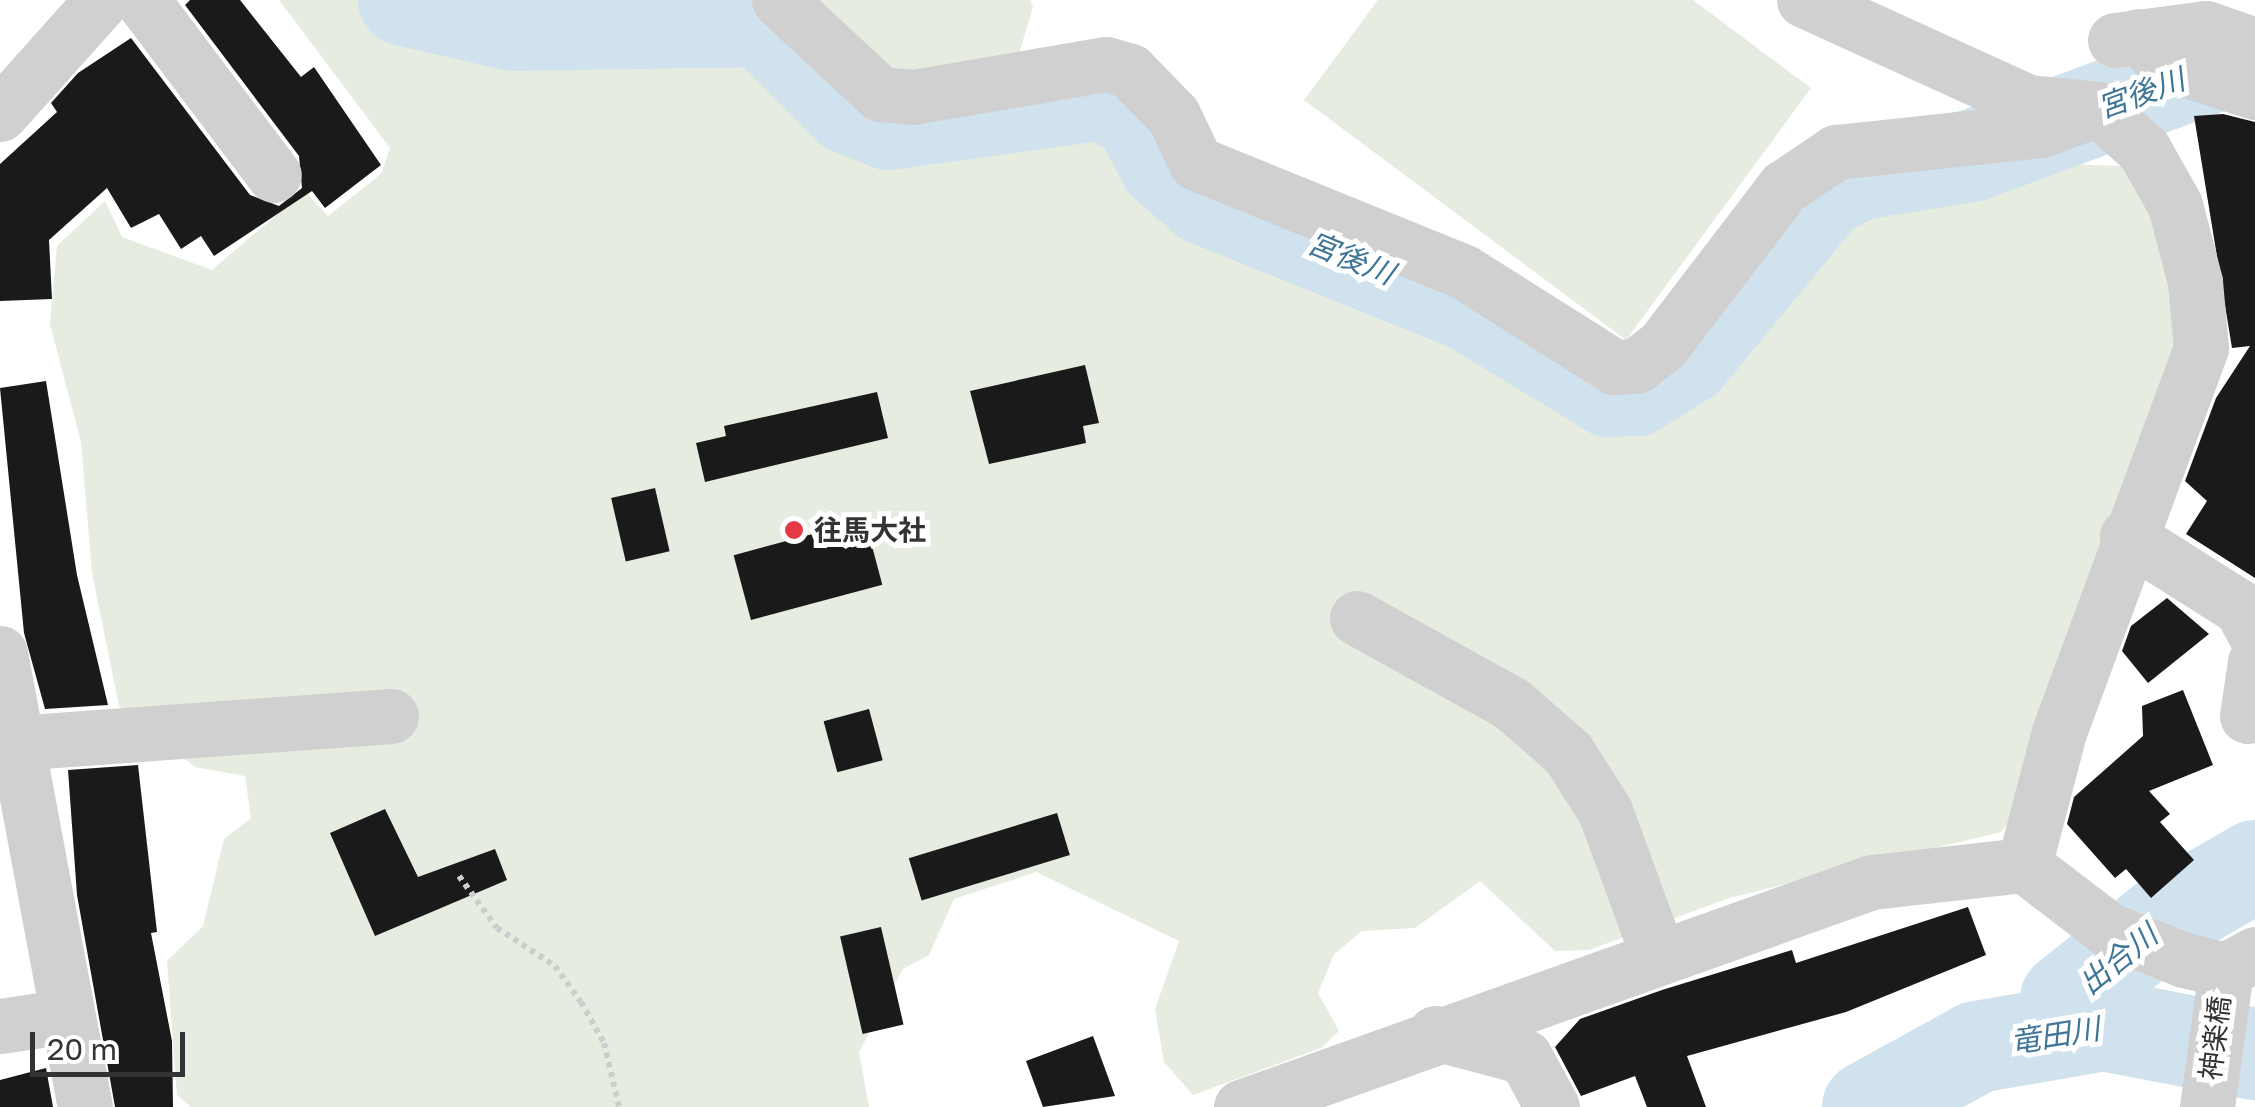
<!DOCTYPE html>
<html>
<head>
<meta charset="utf-8">
<style>
  body { margin:0 }
  #map { position:relative; width:2255px; height:1107px; overflow:hidden; background:#fff; font-family:"Golos Text","Noto Sans JP",sans-serif }
  div>[style] { position:absolute }
  .green>* { inset:0; background:#e6ecdf }
  .river>* { height:92px; margin:-46px; padding:0 46px; transform-origin:46px; border-radius:46px; background:#cfe2ee }
  .building>* { inset:0; background:#1a1a1a; transform-origin:0 0 }
  .path>* { height:6px; margin-top:-3px; transform-origin:0; background:repeating-linear-gradient(90deg,#cdcdcd 0 5px,transparent 0 10px) }
  .minor>* { height:55px; margin:-27.5px; padding:0 27.5px; transform-origin:27.5px; border-radius:27.5px; background:#d0d0d0 }
  .dots>* { width:28px; height:28px; translate:-50% -50%; box-sizing:border-box; border:5px solid #fff; border-radius:50% }
  span { translate:-50% -50%; white-space:nowrap; text-align:center; line-height:1.15; -webkit-text-stroke:10px #fff; paint-order:stroke }
  .poi-label { font-size:28px; color:#333; font-weight:700 }
  .left { translate:0 -50%; text-align:left }
  .street-label { font-size:28px; color:#333 }
  .water-label { font-size:30px; color:#3f7597; font-style:italic }
  .scale { position:absolute; left:30px; top:1032px; width:155px; height:45px; box-sizing:border-box; border:5px solid #333; border-top:0; padding-left:12px; font-size:30px; line-height:35px; white-space:nowrap; color:#333; -webkit-text-stroke:8px #fff; paint-order:stroke }
</style>
</head>
<body>
<div id="map">
  <div class="green">
    <i style="clip-path:polygon(279px 0,390px 0,402px 14px,507px 34px,764px 36px,868px 132px,1109px 103px,1130px 114px,1155px 171px,1188px 202px,1512px 339px,1579px 398px,1640px 406px,1685px 374px,1828px 202px,1881px 179px,1943px 179px,1994px 162px,2122px 166px,2152px 213px,2180px 307px,2171px 378px,2018px 811px,2001px 832px,1729px 898px,1589px 950px,1555px 951px,1480px 881px,1415px 928px,1362px 931px,1334px 954px,1318px 993px,1339px 1031px,1321px 1048px,1193px 1095px,1164px 1062px,1155px 1009px,1179px 941px,1036px 872px,954px 899px,929px 955px,903px 969px,859px 1052px,869px 1107px,191px 1107px,177px 1095px,167px 961px,203px 926px,224px 839px,251px 818px,245px 776px,195px 767px,119px 706px,92px 573px,81px 442px,50px 324px,57px 246px,105px 201px,122px 237px,212px 270px,305px 191px,328px 216px,381px 174px,390px 148px)"></i>
    <i style="clip-path:polygon(809px 0,1030px 0,1033px 7px,1017px 60px,885px 74px)"></i>
    <i style="clip-path:polygon(1378px 0,1693px 0,1811px 88px,1626px 340px,1304px 100px)"></i>
  </div>
  <div class="river">
    <i style="left:404px;top:0;width:113px;rotate:12.8deg"></i>
    <i style="left:514px;top:25px;width:249px;rotate:-0.9deg"></i>
    <i style="left:763px;top:21px;width:122px;rotate:45.3deg"></i>
    <i style="left:849px;top:108px;width:43px;rotate:21.8deg"></i>
    <i style="left:889px;top:124px;width:217px;rotate:-7.9deg"></i>
    <i style="left:1104px;top:94px;width:42px;rotate:31.4deg"></i>
    <i style="left:1140px;top:116px;width:54px;rotate:62.5deg"></i>
    <i style="left:1165px;top:164px;width:53px;rotate:41.2deg"></i>
    <i style="left:1205px;top:199px;width:286px;rotate:22deg"></i>
    <i style="left:1470px;top:306px;width:164px;rotate:31.3deg"></i>
    <i style="left:1610px;top:391px;width:26px;rotate:-2deg"></i>
    <i style="left:1636px;top:390px;width:60px;rotate:-32.1deg"></i>
    <i style="left:1687px;top:358px;width:215px;rotate:-50.5deg"></i>
    <i style="left:1824px;top:192px;width:39px;rotate:-27deg"></i>
    <i style="left:1859px;top:174px;width:113px;rotate:-9.1deg"></i>
    <i style="left:1971px;top:156px;width:269px;rotate:-20.3deg"></i>
    <i style="left:2223px;top:63px;width:33px;rotate:12deg"></i>
    <i style="left:2066px;top:999px;width:136px;rotate:-38.7deg"></i>
    <i style="left:2172px;top:914px;width:96px;rotate:-30deg"></i>
    <i style="left:1868px;top:1107px;width:124px;rotate:-28.8deg"></i>
    <i style="left:1977px;top:1047px;width:129px;rotate:-9.8deg"></i>
    <i style="left:2104px;top:1025px;width:154px;rotate:10.9deg"></i>
  </div>
  <div class="building">
    <i style="clip-path:polygon(190px 0,240px 0,301px 77px,314px 67px,381px 165px,325px 208px,312px 191px,214px 256px,201px 236px,181px 249px,159px 214px,131px 228px,107px 188px,49px 240px,52px 299px,0 301px,0 164px,57px 112px,51px 103px,78px 73px,131px 38px,250px 195px,279px 206px,302px 188px,299px 156px,185px 5px)"></i>
    <i style="clip-path:polygon(2223px 114px,2255px 122px,2255px 578px,2186px 534px,2207px 501px,2185px 481px,2216px 398px,2250px 346px,2232px 348px,2194px 116px)"></i>
    <i style="clip-path:polygon(1085px 365px,1099px 423px,1083px 426px,1086px 443px,989px 464px,970px 391px)"></i>
    <i style="clip-path:polygon(46px 381px,77px 575px,108px 705px,45px 709px,24px 633px,0 388px)"></i>
    <i style="clip-path:polygon(877px 392px,888px 438px,705px 482px,696px 443px,726px 436px,724px 426px)"></i>
    <i style="left:655px;top:488px;width:65px;height:45px;rotate:77deg"></i>
    <i style="left:865px;top:520px;width:67px;height:136px;rotate:75deg"></i>
    <i style="clip-path:polygon(2167px 598px,2209px 634px,2148px 683px,2122px 651px,2131px 626px)"></i>
    <i style="clip-path:polygon(2183px 690px,2213px 765px,2149px 791px,2170px 814px,2160px 822px,2194px 860px,2151px 898px,2126px 869px,2115px 878px,2067px 824px,2074px 797px,2143px 736px,2142px 706px)"></i>
    <i style="left:869px;top:709px;width:53px;height:47px;rotate:75deg"></i>
    <i style="clip-path:polygon(138px 765px,157px 932px,151px 933px,172px 1041px,173px 1107px,115px 1107px,77px 895px,68px 770px)"></i>
    <i style="clip-path:polygon(385px 809px,418px 877px,495px 849px,507px 880px,375px 936px,330px 833px)"></i>
    <i style="left:1057px;top:813px;width:44px;height:155px;rotate:73deg"></i>
    <i style="clip-path:polygon(1968px 907px,1986px 955px,1846px 1012px,1687px 1056px,1706px 1107px,1647px 1107px,1635px 1076px,1581px 1096px,1555px 1047px,1580px 1019px,1662px 990px,1792px 950px,1796px 963px)"></i>
    <i style="left:881px;top:927px;width:100px;height:42px;rotate:77deg"></i>
    <i style="clip-path:polygon(1093px 1036px,1115px 1096px,1043px 1107px,1026px 1061px)"></i>
    <i style="clip-path:polygon(46px 1068px,53px 1107px,0 1107px,0 1080px)"></i>
  </div>
  <div class="path">
    <i style="left:459px;top:876px;width:64px;rotate:53.8deg"></i>
    <i style="left:497px;top:928px;width:69px;rotate:33.2deg"></i>
    <i style="left:555px;top:966px;width:44px;rotate:54.2deg"></i>
    <i style="left:581px;top:1002px;width:47px;rotate:60.7deg"></i>
    <i style="left:604px;top:1043px;width:66px;rotate:76.8deg"></i>
  </div>
  <div class="minor">
    <i style="left:142px;top:0;width:219px;rotate:53deg"></i>
    <i style="left:779px;top:0;width:138px;rotate:42.9deg"></i>
    <i style="left:880px;top:94px;width:33px;rotate:5deg"></i>
    <i style="left:913px;top:97px;width:196px;rotate:-9.7deg"></i>
    <i style="left:1106px;top:64px;width:25px;rotate:16deg"></i>
    <i style="left:1130px;top:71px;width:62px;rotate:45.7deg"></i>
    <i style="left:1173px;top:115px;width:53px;rotate:64.4deg"></i>
    <i style="left:1196px;top:163px;width:289px;rotate:22.1deg"></i>
    <i style="left:1464px;top:272px;width:178px;rotate:32.3deg"></i>
    <i style="left:1614px;top:367px;width:22px;rotate:-3deg"></i>
    <i style="left:1636px;top:366px;width:34px;rotate:-38deg"></i>
    <i style="left:1663px;top:345px;width:199px;rotate:-52.6deg"></i>
    <i style="left:1784px;top:187px;width:63px;rotate:-33.9deg"></i>
    <i style="left:1836px;top:152px;width:206px;rotate:-6.1deg"></i>
    <i style="left:2041px;top:130px;width:61px;rotate:-20.2deg"></i>
    <i style="left:1804px;top:0;width:246px;rotate:24.5deg"></i>
    <i style="left:2028px;top:102px;width:70px;rotate:5.7deg"></i>
    <i style="left:2098px;top:109px;width:62px;rotate:41.7deg"></i>
    <i style="left:2144px;top:150px;width:63px;rotate:60.6deg"></i>
    <i style="left:2175px;top:205px;width:80px;rotate:75.4deg"></i>
    <i style="left:2195px;top:282px;width:66px;rotate:84.8deg"></i>
    <i style="left:2201px;top:348px;width:409px;rotate:110.3deg"></i>
    <i style="left:2059px;top:732px;width:138px;rotate:104.7deg"></i>
    <i style="left:2139px;top:36px;width:35px;rotate:47deg"></i>
    <i style="left:2163px;top:62px;width:97px;rotate:18.1deg"></i>
    <i style="left:2115px;top:40px;width:92px;rotate:-7.5deg"></i>
    <i style="left:2206px;top:28px;width:52px;rotate:19.1deg"></i>
    <i style="left:0;top:114px;width:153px;rotate:-48.2deg"></i>
    <i style="left:2127px;top:536px;width:135px;rotate:32.3deg"></i>
    <i style="left:2241px;top:608px;width:30px;rotate:62deg"></i>
    <i style="left:1357px;top:618px;width:177px;rotate:29deg"></i>
    <i style="left:1512px;top:704px;width:74px;rotate:41.2deg"></i>
    <i style="left:1568px;top:753px;width:69px;rotate:57.5deg"></i>
    <i style="left:1605px;top:811px;width:154px;rotate:69.9deg"></i>
    <i style="left:0;top:653px;width:462px;rotate:79.4deg"></i>
    <i style="left:2247px;top:716px;width:55px;rotate:-81.6deg"></i>
    <i style="left:0;top:744px;width:392px;rotate:-4.1deg"></i>
    <i style="left:0;top:1026px;width:68px;rotate:-8.5deg"></i>
    <i style="left:1435px;top:1033px;width:93px;rotate:14.9deg"></i>
    <i style="left:1525px;top:1057px;width:57px;rotate:61.6deg"></i>
    <i style="left:1241px;top:1107px;width:670px;rotate:-19.63deg"></i>
    <i style="left:1872px;top:882px;width:153px;rotate:-6.4deg"></i>
    <i style="left:2024px;top:865px;width:107px;rotate:37.4deg"></i>
    <i style="left:2109px;top:930px;width:81px;rotate:21.8deg"></i>
    <i style="left:2184px;top:960px;width:43px;rotate:13.4deg"></i>
    <i style="left:2226px;top:970px;width:33px;rotate:-29deg"></i>
    <i style="left:2207px;top:1107px;width:138px;rotate:-82.1deg"></i>
  </div>
  <div class="dots">
    <i style="left:794px;top:530px;background:#e63946"></i>
  </div>
  <div class="poi-label">
    <span class="left" style="left:814px;top:530px">往馬大社</span>
  </div>
  <div class="street-label">
    <span style="left:2215px;top:1038px;rotate:-83deg">神楽橋</span>
  </div>
  <div class="water-label">
    <span style="left:2141px;top:93px;rotate:-20deg">宮後川</span>
    <span style="left:1351px;top:258px;rotate:22deg">宮後川</span>
    <span style="left:2118px;top:959px;rotate:-39deg">出合川</span>
    <span style="left:2055px;top:1035px;rotate:-9deg">竜田川</span>
  </div>
  <div class="scale">20 m</div>
</div>
</body>
</html>
